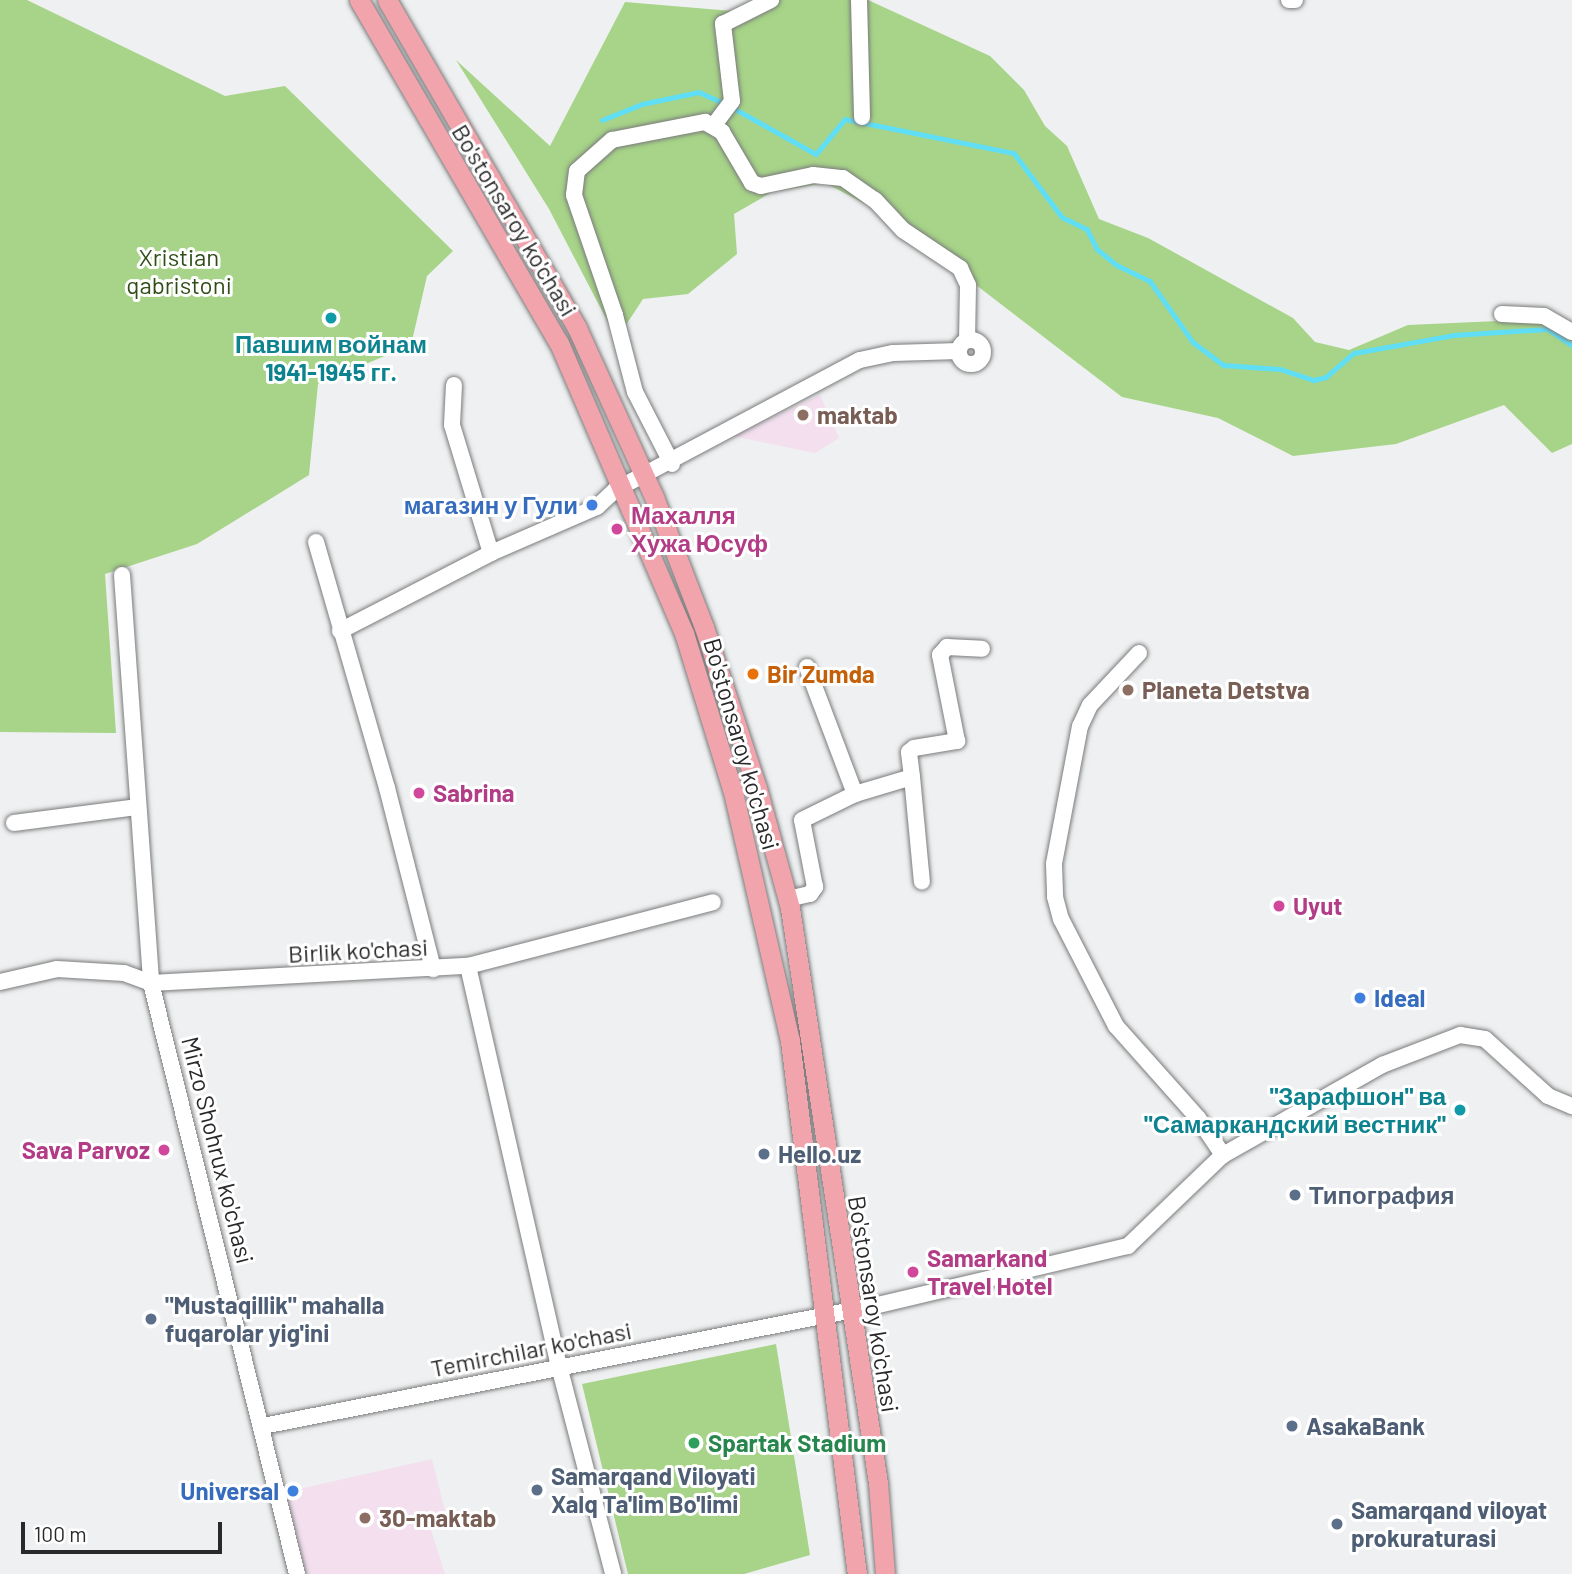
<!DOCTYPE html>
<html>
<head>
<meta charset="utf-8">
<style>
  body { margin:0 }
  #map { position:relative; width:1572px; height:1574px; overflow:hidden; background:#eff0f1; font-family:Barlow,sans-serif }
  div>[style] { position:absolute }
  .education>* { inset:0; background:#f3dfee }
  .green>* { inset:0; background:#a7d488 }
  .stream>* { height:4.5px; margin:-2.25px; padding:0 2.25px; transform-origin:2.25px; border-radius:2.25px; background:#5fdef6 }
  .roads { filter:drop-shadow(0 0 2px #7a7b7c) drop-shadow(0 0 2px #7a7b7c) }
  .minor>* { height:16px; margin:-8px; padding:0 8px; transform-origin:8px; border-radius:8px; background:#fff }
  .minor>.ring { margin:-8px; padding:0; box-sizing:content-box; background:none; border:16px solid #fff; border-radius:50% }
  .major>* { height:19px; margin:-9.5px; padding:0 9.5px; transform-origin:9.5px; border-radius:9.5px; background:#f2a4ac }
  .dots>* { width:19px; height:19px; translate:-50% -50%; box-sizing:border-box; border:4px solid #fff; border-radius:50% }
  span { translate:-50% -50%; white-space:nowrap; text-align:center; line-height:1.15; -webkit-text-stroke:6px #fff; paint-order:stroke }
  .street-label { font-size:24px; color:#292929 }
  .park-label { font-size:24px; color:#304d17 }
  .culture-label { font-size:24px; color:#0d838f; font-weight:700 }
  .right { translate:-100% -50%; text-align:right }
  .education-label { font-size:24px; color:#785e54; font-weight:700 }
  .left { translate:0 -50%; text-align:left }
  .shop-label { font-size:24px; color:#366cbe; font-weight:700 }
  .hotel-label { font-size:24px; color:#b23c85; font-weight:700 }
  .food-label { font-size:24px; color:#c56008; font-weight:700 }
  .service-label { font-size:24px; color:#4e5e75; font-weight:700 }
  .leisure-label { font-size:24px; color:#27864d; font-weight:700 }
  .scale { position:absolute; left:21px; top:1522px; width:201px; height:32px; box-sizing:border-box; border:4px solid #292929; border-top:0; padding-left:9px; font-size:21px; line-height:24px; white-space:nowrap; color:#292929; -webkit-text-stroke:5px #fff; paint-order:stroke }
</style>
</head>
<body>
<div id="map">
  <div class="education">
    <i style="clip-path:polygon(820px 395px,839px 438px,815px 453px,733px 436px)"></i>
    <i style="clip-path:polygon(432px 1459px,446px 1515px,428px 1521px,445px 1574px,306px 1574px,286px 1492px)"></i>
  </div>
  <div class="green">
    <i style="clip-path:polygon(0 0,27px 0,225px 96px,285px 86px,453px 251px,427px 276px,411px 345px,318px 384px,309px 475px,197px 544px,105px 574px,116px 733px,0 732px)"></i>
    <i style="clip-path:polygon(754px 0,868px 0,990px 56px,1024px 90px,1045px 126px,1067px 146px,1099px 219px,1148px 238px,1293px 318px,1315px 342px,1349px 350px,1408px 325px,1543px 319px,1572px 337px,1572px 444px,1552px 453px,1504px 405px,1396px 444px,1293px 456px,1218px 418px,1122px 397px,881px 212px,825px 183px,772px 192px,734px 214px,737px 254px,688px 294px,643px 299px,624px 328px,612px 330px,549px 209px,456px 60px,550px 146px,625px 2px,732px 11px)"></i>
    <i style="clip-path:polygon(776px 1344px,810px 1555px,744px 1574px,628px 1574px,582px 1384px)"></i>
  </div>
  <div class="stream">
    <i style="left:737px;top:110px;width:90px;rotate:29.1deg"></i>
    <i style="left:816px;top:154px;width:45px;rotate:-50.4deg"></i>
    <i style="left:845px;top:119px;width:172px;rotate:11.4deg"></i>
    <i style="left:1014px;top:153px;width:80px;rotate:53.1deg"></i>
    <i style="left:1062px;top:217px;width:28px;rotate:26deg"></i>
    <i style="left:1087px;top:229px;width:22px;rotate:63deg"></i>
    <i style="left:1097px;top:249px;width:26px;rotate:39deg"></i>
    <i style="left:1117px;top:265px;width:37px;rotate:26deg"></i>
    <i style="left:1150px;top:281px;width:75px;rotate:54.8deg"></i>
    <i style="left:1193px;top:342px;width:39px;rotate:37deg"></i>
    <i style="left:1224px;top:365px;width:56px;rotate:4.1deg"></i>
    <i style="left:1280px;top:369px;width:36px;rotate:18deg"></i>
    <i style="left:1314px;top:380px;width:12px;rotate:-14deg"></i>
    <i style="left:1326px;top:377px;width:37px;rotate:-41deg"></i>
    <i style="left:1354px;top:353px;width:102px;rotate:-10.2deg"></i>
    <i style="left:1454px;top:335px;width:94px;rotate:-3.7deg"></i>
    <i style="left:1548px;top:329px;width:29px;rotate:34deg"></i>
    <i style="left:602px;top:120px;width:43px;rotate:-21.8deg"></i>
    <i style="left:642px;top:104px;width:58px;rotate:-11.9deg"></i>
    <i style="left:699px;top:92px;width:27px;rotate:24deg"></i>
  </div>
  <div class="roads">
    <div class="minor">
      <i style="left:859px;top:0;width:117px;rotate:88.5deg"></i>
      <i style="left:1289px;top:0;width:6px"></i>
      <i style="left:714px;top:125px;width:30px;rotate:-53deg"></i>
      <i style="left:732px;top:101px;width:78px;rotate:-96.7deg"></i>
      <i style="left:723px;top:24px;width:54px;rotate:-26.6deg"></i>
      <i style="left:1502px;top:314px;width:42px;rotate:2.7deg"></i>
      <i style="left:1544px;top:316px;width:32px;rotate:30deg"></i>
      <i class="ring" style="left:959px;top:340px;width:8px;height:8px"></i>
      <i style="left:454px;top:385px;width:40px;rotate:92.9deg"></i>
      <i style="left:452px;top:425px;width:134px;rotate:73.1deg"></i>
      <i style="left:672px;top:464px;width:81px;rotate:-117.2deg"></i>
      <i style="left:635px;top:392px;width:80px;rotate:-104.6deg"></i>
      <i style="left:615px;top:315px;width:127px;rotate:-108.9deg"></i>
      <i style="left:574px;top:195px;width:24px;rotate:-83deg"></i>
      <i style="left:577px;top:171px;width:47px;rotate:-41.5deg"></i>
      <i style="left:612px;top:140px;width:95px;rotate:-11deg"></i>
      <i style="left:705px;top:122px;width:20px;rotate:30deg"></i>
      <i style="left:722px;top:132px;width:59px;rotate:59.5deg"></i>
      <i style="left:752px;top:183px;width:9px;rotate:18deg"></i>
      <i style="left:761px;top:186px;width:53px;rotate:-11.9deg"></i>
      <i style="left:813px;top:175px;width:30px;rotate:6deg"></i>
      <i style="left:843px;top:178px;width:39px;rotate:35deg"></i>
      <i style="left:875px;top:200px;width:41px;rotate:47deg"></i>
      <i style="left:903px;top:230px;width:69px;rotate:33.7deg"></i>
      <i style="left:960px;top:268px;width:19px;rotate:65deg"></i>
      <i style="left:968px;top:285px;width:55px;rotate:91deg"></i>
      <i style="left:316px;top:542px;width:256px;rotate:73.9deg"></i>
      <i style="left:387px;top:788px;width:187px;rotate:75.7deg"></i>
      <i style="left:122px;top:575px;width:409px;rotate:85.9deg"></i>
      <i style="left:151px;top:983px;width:609px;rotate:76.12deg"></i>
      <i style="left:340px;top:631px;width:170px;rotate:-27.3deg"></i>
      <i style="left:491px;top:553px;width:116px;rotate:-23.5deg"></i>
      <i style="left:597px;top:507px;width:25px;rotate:-43deg"></i>
      <i style="left:615px;top:490px;width:277px;rotate:-28deg"></i>
      <i style="left:860px;top:360px;width:34px;rotate:-12deg"></i>
      <i style="left:893px;top:353px;width:66px;rotate:-1.7deg"></i>
      <i style="left:1139px;top:653px;width:71px;rotate:133.3deg"></i>
      <i style="left:1090px;top:705px;width:23px;rotate:115deg"></i>
      <i style="left:1080px;top:726px;width:140px;rotate:100.7deg"></i>
      <i style="left:1054px;top:864px;width:33px;rotate:88deg"></i>
      <i style="left:1055px;top:897px;width:23px;rotate:75deg"></i>
      <i style="left:1061px;top:919px;width:120px;rotate:62.8deg"></i>
      <i style="left:1116px;top:1026px;width:123px;rotate:48.3deg"></i>
      <i style="left:1198px;top:1118px;width:45px;rotate:56deg"></i>
      <i style="left:807px;top:667px;width:136px;rotate:69.3deg"></i>
      <i style="left:912px;top:777px;width:105px;rotate:84.6deg"></i>
      <i style="left:14px;top:823px;width:125px;rotate:-7.4deg"></i>
      <i style="left:788px;top:899px;width:23px;rotate:-13deg"></i>
      <i style="left:810px;top:894px;width:9px;rotate:-54deg"></i>
      <i style="left:815px;top:887px;width:68px;rotate:-101deg"></i>
      <i style="left:802px;top:820px;width:59px;rotate:-26.1deg"></i>
      <i style="left:855px;top:794px;width:59px;rotate:-16.6deg"></i>
      <i style="left:912px;top:777px;width:25px;rotate:-97deg"></i>
      <i style="left:909px;top:752px;width:6px;rotate:-39deg"></i>
      <i style="left:914px;top:748px;width:44px;rotate:-9.2deg"></i>
      <i style="left:957px;top:741px;width:88px;rotate:-101.2deg"></i>
      <i style="left:940px;top:655px;width:11px;rotate:-49deg"></i>
      <i style="left:947px;top:647px;width:35px;rotate:3deg"></i>
      <i style="left:468px;top:966px;width:410px;rotate:77.2deg"></i>
      <i style="left:559px;top:1366px;width:215px;rotate:75.4deg"></i>
      <i style="left:0;top:982px;width:58px;rotate:-12.8deg"></i>
      <i style="left:57px;top:969px;width:67px;rotate:3.4deg"></i>
      <i style="left:124px;top:973px;width:29px;rotate:20deg"></i>
      <i style="left:151px;top:983px;width:317px;rotate:-3.1deg"></i>
      <i style="left:468px;top:966px;width:253px;rotate:-14.6deg"></i>
      <i style="left:263px;top:1426px;width:627px;rotate:-11.13deg"></i>
      <i style="left:878px;top:1305px;width:257px;rotate:-13.3deg"></i>
      <i style="left:1128px;top:1246px;width:132px;rotate:-43.8deg"></i>
      <i style="left:1223px;top:1155px;width:183px;rotate:-29.5deg"></i>
      <i style="left:1382px;top:1065px;width:84px;rotate:-21deg"></i>
      <i style="left:1460px;top:1035px;width:25px;rotate:9deg"></i>
      <i style="left:1485px;top:1039px;width:85px;rotate:42.1deg"></i>
      <i style="left:1548px;top:1096px;width:26px;rotate:23deg"></i>
    </div>
    <div class="major">
      <i style="left:359px;top:0;width:397px;rotate:59.8deg"></i>
      <i style="left:559px;top:343px;width:316px;rotate:66.7deg"></i>
      <i style="left:684px;top:633px;width:166px;rotate:72.9deg"></i>
      <i style="left:733px;top:792px;width:255px;rotate:77.1deg"></i>
      <i style="left:790px;top:1041px;width:537px;rotate:82.84deg"></i>
      <i style="left:387px;top:0;width:379px;rotate:59.9deg"></i>
      <i style="left:577px;top:328px;width:186px;rotate:65.5deg"></i>
      <i style="left:654px;top:497px;width:139px;rotate:69deg"></i>
      <i style="left:704px;top:627px;width:169px;rotate:71.8deg"></i>
      <i style="left:757px;top:788px;width:124px;rotate:74.6deg"></i>
      <i style="left:790px;top:908px;width:582px;rotate:81.3deg"></i>
      <i style="left:878px;top:1483px;width:91px;rotate:85.6deg"></i>
    </div>
  </div>
  <div class="dots">
    <i style="left:331px;top:318px;background:#0f9aa8"></i>
    <i style="left:803px;top:415px;background:#8d6e63"></i>
    <i style="left:592px;top:505px;background:#3f7fe0"></i>
    <i style="left:617px;top:529px;background:#d1479c"></i>
    <i style="left:753px;top:674px;background:#e8710a"></i>
    <i style="left:1128px;top:690px;background:#8d6e63"></i>
    <i style="left:419px;top:793px;background:#d1479c"></i>
    <i style="left:1279px;top:906px;background:#d1479c"></i>
    <i style="left:1360px;top:998px;background:#3f7fe0"></i>
    <i style="left:1460px;top:1110px;background:#0f9aa8"></i>
    <i style="left:164px;top:1150px;background:#d1479c"></i>
    <i style="left:764px;top:1154px;background:#5c6f8a"></i>
    <i style="left:1295px;top:1195px;background:#5c6f8a"></i>
    <i style="left:913px;top:1272px;background:#d1479c"></i>
    <i style="left:151px;top:1319px;background:#5c6f8a"></i>
    <i style="left:1292px;top:1426px;background:#5c6f8a"></i>
    <i style="left:694px;top:1443px;background:#2e9e5b"></i>
    <i style="left:537px;top:1490px;background:#5c6f8a"></i>
    <i style="left:293px;top:1491px;background:#3f7fe0"></i>
    <i style="left:365px;top:1518px;background:#8d6e63"></i>
    <i style="left:1337px;top:1524px;background:#5c6f8a"></i>
  </div>
  <div class="street-label">
    <span style="left:515px;top:220px;rotate:59deg">Bo'stonsaroy ko'chasi</span>
    <span style="left:742px;top:744px;rotate:74deg">Bo'stonsaroy ko'chasi</span>
    <span style="left:358px;top:950px;rotate:-3deg">Birlik ko'chasi</span>
    <span style="left:218px;top:1150px;rotate:76deg">Mirzo Shohrux ko'chasi</span>
    <span style="left:874px;top:1304px;rotate:81deg">Bo'stonsaroy ko'chasi</span>
    <span style="left:531px;top:1349px;rotate:-11deg">Temirchilar ko'chasi</span>
  </div>
  <div class="park-label">
    <span style="left:179px;top:271px">Xristian<br>qabristoni</span>
  </div>
  <div class="culture-label">
    <span style="left:331px;top:358px">Павшим войнам<br>1941-1945 гг.</span>
    <span class="right" style="left:1446px;top:1110px">"Зарафшон" ва<br>"Самаркандский вестник"</span>
  </div>
  <div class="education-label">
    <span class="left" style="left:817px;top:415px">maktab</span>
    <span class="left" style="left:1142px;top:690px">Planeta Detstva</span>
    <span class="left" style="left:379px;top:1518px">30-maktab</span>
  </div>
  <div class="shop-label">
    <span class="right" style="left:578px;top:505px">магазин у Гули</span>
    <span class="left" style="left:1374px;top:998px">Ideal</span>
    <span class="right" style="left:279px;top:1491px">Universal</span>
  </div>
  <div class="hotel-label">
    <span class="left" style="left:631px;top:529px">Махалля<br>Хужа Юсуф</span>
    <span class="left" style="left:433px;top:793px">Sabrina</span>
    <span class="left" style="left:1293px;top:906px">Uyut</span>
    <span class="right" style="left:150px;top:1150px">Sava Parvoz</span>
    <span class="left" style="left:927px;top:1272px">Samarkand<br>Travel Hotel</span>
  </div>
  <div class="food-label">
    <span class="left" style="left:767px;top:674px">Bir Zumda</span>
  </div>
  <div class="service-label">
    <span class="left" style="left:778px;top:1154px">Hello.uz</span>
    <span class="left" style="left:1309px;top:1195px">Типография</span>
    <span class="left" style="left:165px;top:1319px">"Mustaqillik" mahalla<br>fuqarolar yig'ini</span>
    <span class="left" style="left:1306px;top:1426px">AsakaBank</span>
    <span class="left" style="left:551px;top:1490px">Samarqand Viloyati<br>Xalq Ta'lim Bo'limi</span>
    <span class="left" style="left:1351px;top:1524px">Samarqand viloyat<br>prokuraturasi</span>
  </div>
  <div class="leisure-label">
    <span class="left" style="left:708px;top:1443px">Spartak Stadium</span>
  </div>
  <div class="scale">100 m</div>
</div>
</body>
</html>
